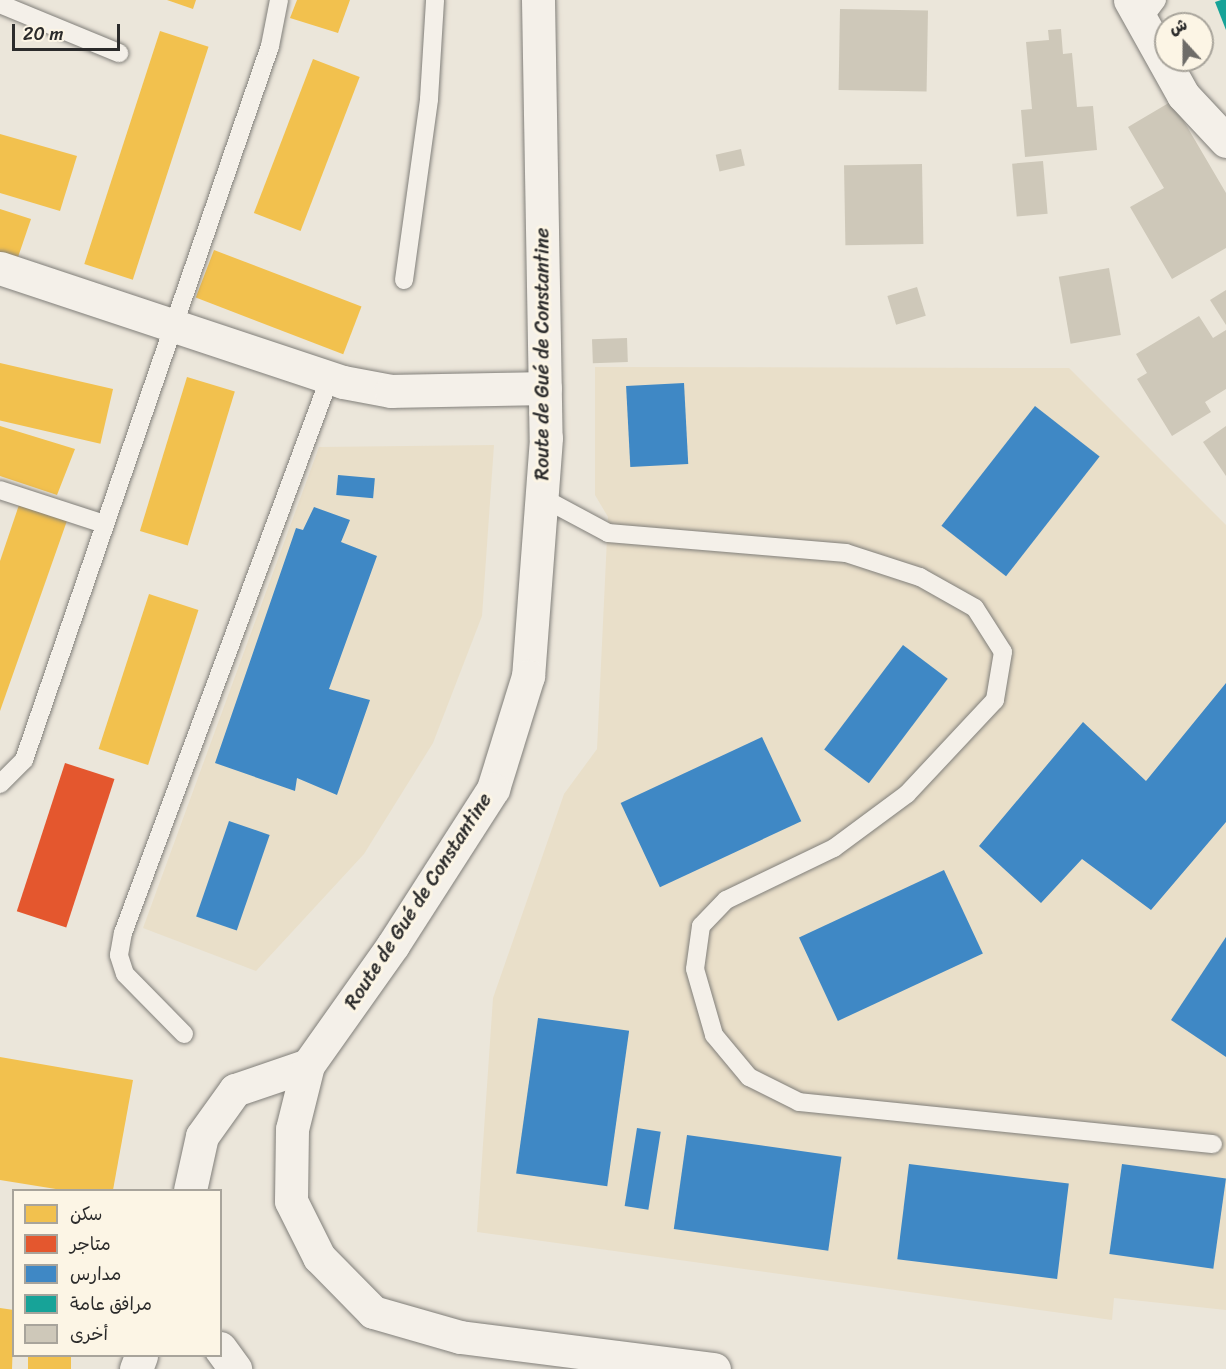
<!DOCTYPE html>
<html>
<head>
<meta charset="utf-8">
<style>
  body { margin:0 }
  #map { position:relative; width:1226px; height:1369px; overflow:hidden; background:#ebe6da; font-family:Sriracha,"Playpen Sans Arabic",sans-serif }
  div>[style] { position:absolute }
  .built>* { inset:0; background:#e9dfc9 }
  .homes>* { inset:0; background:#f2c14e; transform-origin:0 0 }
  .shops>* { inset:0; background:#e4572e; transform-origin:0 0 }
  .schools>* { inset:0; background:#3f88c5; transform-origin:0 0 }
  .public>* { inset:0; background:#17a398 }
  .building>* { inset:0; background:#cec8b9; transform-origin:0 0 }
  .roads { filter:drop-shadow(0 0 2px #817f7a) drop-shadow(0 0 2px #817f7a) }
  .service>* { height:18px; margin:-9px; padding:0 9px; transform-origin:9px; border-radius:9px; background:#f4f0e9 }
  .minor>* { height:33px; margin:-16.5px; padding:0 16.5px; transform-origin:16.5px; border-radius:16.5px; background:#f4f0e9 }
  .secondary>* { height:33px; margin:-16.5px; padding:0 16.5px; transform-origin:16.5px; border-radius:16.5px; background:#f4f0e9 }
  span { translate:-50% -50%; white-space:nowrap; text-align:center; line-height:1.15; -webkit-text-stroke:6px #fcf5e5; paint-order:stroke }
  .street-label { font-size:20px; color:#2b2b2b }
  .legend { position:absolute; left:12px; top:1189px; width:210px; height:168px; box-sizing:border-box; background:#fcf5e5; border:2px solid #a8a49b; margin:0; padding:8px 10px; list-style:none; font-size:18px; color:#2b2b2b }
  .legend li { display:flex; align-items:center; gap:12px; height:30px }
  .legend b { width:30px; border:2px solid #a8a49b }
  .north { position:absolute; left:1154px; top:12px; width:60px; height:60px; box-sizing:border-box; background:#fcf5e5; border:2px solid #a8a49b; border-radius:50%; rotate:339deg; font-size:16px; font-weight:700; line-height:24px; text-align:center; color:#2b2b2b }
  .north::after { content:''; display:block; margin:auto; width:21px; height:27px; background:#6e6c68; clip-path:polygon(50% 0,100% 100%,50% 72%,0 100%) }
  .scale { position:absolute; left:12px; top:24px; width:108px; height:27px; box-sizing:border-box; border:3px solid #2b2b2b; border-top:0; padding-left:8px; font-size:18px; line-height:21px; white-space:nowrap; color:#2b2b2b; -webkit-text-stroke:4px #fcf5e5; paint-order:stroke }
</style>
</head>
<body>
<div id="map">
  <div class="built">
    <i style="clip-path:polygon(595px 367px,1069px 368px,1226px 525px,1226px 1310px,1114px 1298px,1112px 1320px,477px 1232px,493px 998px,564px 794px,597px 749px,608px 517px,595px 495px)"></i>
    <i style="clip-path:polygon(494px 445px,482px 616px,433px 743px,364px 854px,256px 971px,143px 928px,319px 447px)"></i>
  </div>
  <div class="homes">
    <i style="clip-path:polygon(167px 0,196px 0,193px 9px)"></i>
    <i style="clip-path:polygon(297px 0,350px 0,338px 33px,290px 18px)"></i>
    <i style="left:160px;top:31px;width:51px;height:245px;rotate:18deg"></i>
    <i style="left:313px;top:59px;width:50px;height:165px;rotate:21deg"></i>
    <i style="clip-path:polygon(0 134px,77px 156px,60px 211px,0 193px)"></i>
    <i style="clip-path:polygon(0 209px,31px 219px,16px 263px,0 258px)"></i>
    <i style="left:214px;top:250px;width:158px;height:51px;rotate:21deg"></i>
    <i style="left:0;top:363px;width:116px;height:56px;rotate:13deg"></i>
    <i style="left:187px;top:377px;width:50px;height:161px;rotate:17deg"></i>
    <i style="clip-path:polygon(0 426px,75px 449px,57px 495px,0 476px)"></i>
    <i style="clip-path:polygon(21px 499px,69px 515px,0 711px,0 561px)"></i>
    <i style="left:149px;top:594px;width:52px;height:163px;rotate:18deg"></i>
    <i style="clip-path:polygon(0 1057px,133px 1080px,113px 1190px,62px 1190px,0 1180px)"></i>
    <i style="clip-path:polygon(0 1308px,14px 1310px,12px 1369px,0 1369px)"></i>
    <i style="left:28px;top:1356px;width:43px;height:13px"></i>
  </div>
  <div class="shops">
    <i style="left:65px;top:763px;width:52px;height:156px;rotate:18deg"></i>
  </div>
  <div class="schools">
    <i style="left:684px;top:383px;width:81px;height:58px;rotate:87deg"></i>
    <i style="left:1035px;top:406px;width:82px;height:152px;rotate:38deg"></i>
    <i style="left:338px;top:475px;width:37px;height:20px;rotate:5deg"></i>
    <i style="clip-path:polygon(314px 507px,350px 520px,341px 542px,377px 556px,329px 689px,370px 700px,337px 795px,297px 778px,295px 791px,215px 763px,296px 528px,303px 530px)"></i>
    <i style="left:903px;top:645px;width:56px;height:131px;rotate:37deg"></i>
    <i style="clip-path:polygon(1226px 683px,1226px 822px,1151px 910px,1082px 859px,1041px 903px,979px 846px,1083px 722px,1146px 781px)"></i>
    <i style="left:762px;top:737px;width:93px;height:156px;rotate:65deg"></i>
    <i style="left:229px;top:821px;width:43px;height:101px;rotate:19deg"></i>
    <i style="left:944px;top:870px;width:92px;height:160px;rotate:65deg"></i>
    <i style="clip-path:polygon(1226px 937px,1226px 1057px,1171px 1020px)"></i>
    <i style="left:538px;top:1018px;width:92px;height:157px;rotate:8deg"></i>
    <i style="left:637px;top:1128px;width:24px;height:79px;rotate:9deg"></i>
    <i style="left:687px;top:1135px;width:156px;height:95px;rotate:8deg"></i>
    <i style="left:909px;top:1164px;width:161px;height:96px;rotate:7deg"></i>
    <i style="left:1122px;top:1164px;width:105px;height:91px;rotate:8deg"></i>
  </div>
  <div class="public">
    <i style="clip-path:polygon(1221px 0,1226px 0,1226px 30px,1215px 2px)"></i>
  </div>
  <div class="building">
    <i style="left:840px;top:9px;width:88px;height:81px;rotate:1deg"></i>
    <i style="clip-path:polygon(1061px 29px,1063px 54px,1072px 53px,1077px 107px,1093px 106px,1097px 150px,1025px 157px,1021px 110px,1032px 109px,1026px 42px,1049px 40px,1048px 30px)"></i>
    <i style="clip-path:polygon(1172px 101px,1226px 193px,1226px 248px,1172px 279px,1130px 207px,1164px 188px,1128px 127px)"></i>
    <i style="left:741px;top:149px;width:17px;height:26px;rotate:77deg"></i>
    <i style="left:1043px;top:161px;width:53px;height:31px;rotate:85deg"></i>
    <i style="left:922px;top:164px;width:80px;height:78px;rotate:89deg"></i>
    <i style="left:1109px;top:268px;width:68px;height:51px;rotate:80deg"></i>
    <i style="left:917px;top:287px;width:30px;height:31px;rotate:73deg"></i>
    <i style="clip-path:polygon(1226px 290px,1226px 325px,1210px 300px)"></i>
    <i style="clip-path:polygon(1199px 316px,1213px 338px,1226px 330px,1226px 389px,1205px 402px,1211px 412px,1172px 436px,1137px 379px,1147px 373px,1136px 354px)"></i>
    <i style="left:627px;top:338px;width:24px;height:35px;rotate:88deg"></i>
    <i style="clip-path:polygon(1226px 426px,1226px 476px,1203px 442px)"></i>
  </div>
  <div class="roads">
    <div class="service">
      <i style="left:0;top:4px;width:129px;rotate:22.4deg"></i>
      <i style="left:1142px;top:20px;width:25px;rotate:-53deg"></i>
      <i style="left:404px;top:280px;width:183px;rotate:-82.1deg"></i>
      <i style="left:429px;top:99px;width:99px;rotate:-86.5deg"></i>
      <i style="left:0;top:490px;width:109px;rotate:18.1deg"></i>
      <i style="left:541px;top:497px;width:76px;rotate:28.2deg"></i>
      <i style="left:608px;top:533px;width:239px;rotate:4.8deg"></i>
      <i style="left:846px;top:553px;width:78px;rotate:18deg"></i>
      <i style="left:920px;top:577px;width:63px;rotate:29.4deg"></i>
      <i style="left:975px;top:608px;width:52px;rotate:57.5deg"></i>
      <i style="left:1003px;top:652px;width:49px;rotate:99.5deg"></i>
      <i style="left:995px;top:700px;width:129px;rotate:133.1deg"></i>
      <i style="left:907px;top:794px;width:91px;rotate:143.5deg"></i>
      <i style="left:834px;top:848px;width:120px;rotate:154.3deg"></i>
      <i style="left:726px;top:900px;width:36px;rotate:134deg"></i>
      <i style="left:701px;top:926px;width:43px;rotate:97.9deg"></i>
      <i style="left:695px;top:969px;width:69px;rotate:73.9deg"></i>
      <i style="left:714px;top:1035px;width:55px;rotate:50.2deg"></i>
      <i style="left:749px;top:1077px;width:56px;rotate:26.6deg"></i>
      <i style="left:799px;top:1102px;width:416px;rotate:5.8deg"></i>
      <i style="left:0;top:784px;width:34px;rotate:-45deg"></i>
      <i style="left:24px;top:760px;width:755px;rotate:-70.99deg"></i>
      <i style="left:270px;top:46px;width:47px;rotate:-78.9deg"></i>
      <i style="left:184px;top:1034px;width:84px;rotate:-134.5deg"></i>
      <i style="left:125px;top:974px;width:20px;rotate:-108deg"></i>
      <i style="left:119px;top:955px;width:22px;rotate:-80deg"></i>
      <i style="left:123px;top:933px;width:593px;rotate:-69.58deg"></i>
    </div>
    <div class="minor">
      <i style="left:1130px;top:0;width:109px;rotate:60.8deg"></i>
      <i style="left:1183px;top:95px;width:63px;rotate:46.9deg"></i>
      <i style="left:0;top:268px;width:361px;rotate:18.4deg"></i>
      <i style="left:343px;top:382px;width:49px;rotate:10.6deg"></i>
      <i style="left:391px;top:391px;width:154px;rotate:-1.1deg"></i>
      <i style="left:190px;top:1190px;width:55px;rotate:-77.5deg"></i>
      <i style="left:202px;top:1136px;width:57px;rotate:-54.3deg"></i>
      <i style="left:235px;top:1090px;width:77px;rotate:-18.9deg"></i>
      <i style="left:220px;top:1348px;width:26px;rotate:54deg"></i>
      <i style="left:136px;top:1369px;width:14px;rotate:-69deg"></i>
    </div>
    <div class="secondary">
      <i style="left:538px;top:0;width:438px;rotate:89deg"></i>
      <i style="left:546px;top:438px;width:239px;rotate:94.3deg"></i>
      <i style="left:528px;top:676px;width:118px;rotate:107.2deg"></i>
      <i style="left:493px;top:789px;width:185px;rotate:122.7deg"></i>
      <i style="left:393px;top:945px;width:147px;rotate:125.3deg"></i>
      <i style="left:308px;top:1065px;width:66px;rotate:104deg"></i>
      <i style="left:292px;top:1129px;width:72px;rotate:90.8deg"></i>
      <i style="left:291px;top:1201px;width:63px;rotate:63.4deg"></i>
      <i style="left:319px;top:1257px;width:77px;rotate:45.5deg"></i>
      <i style="left:373px;top:1312px;width:91px;rotate:16deg"></i>
      <i style="left:460px;top:1337px;width:256px;rotate:7.2deg"></i>
    </div>
  </div>
  <div class="street-label">
    <span style="left:542px;top:354px;rotate:-90deg">Route de Gué de Constantine</span>
    <span style="left:418px;top:901px;rotate:-57deg">Route de Gué de Constantine</span>
  </div>
  <ul class="legend">
  <li><b style="height:16px;background:#f2c14e"></b>سكن</li>
  <li><b style="height:16px;background:#e4572e"></b>متاجر</li>
  <li><b style="height:16px;background:#3f88c5"></b>مدارس</li>
  <li><b style="height:16px;background:#17a398"></b>مرافق عامة</li>
  <li><b style="height:16px;background:#cec8b9"></b>أخرى</li>
  </ul>
  <div class="north">ش</div>
  <div class="scale">20 m</div>
</div>
</body>
</html>
